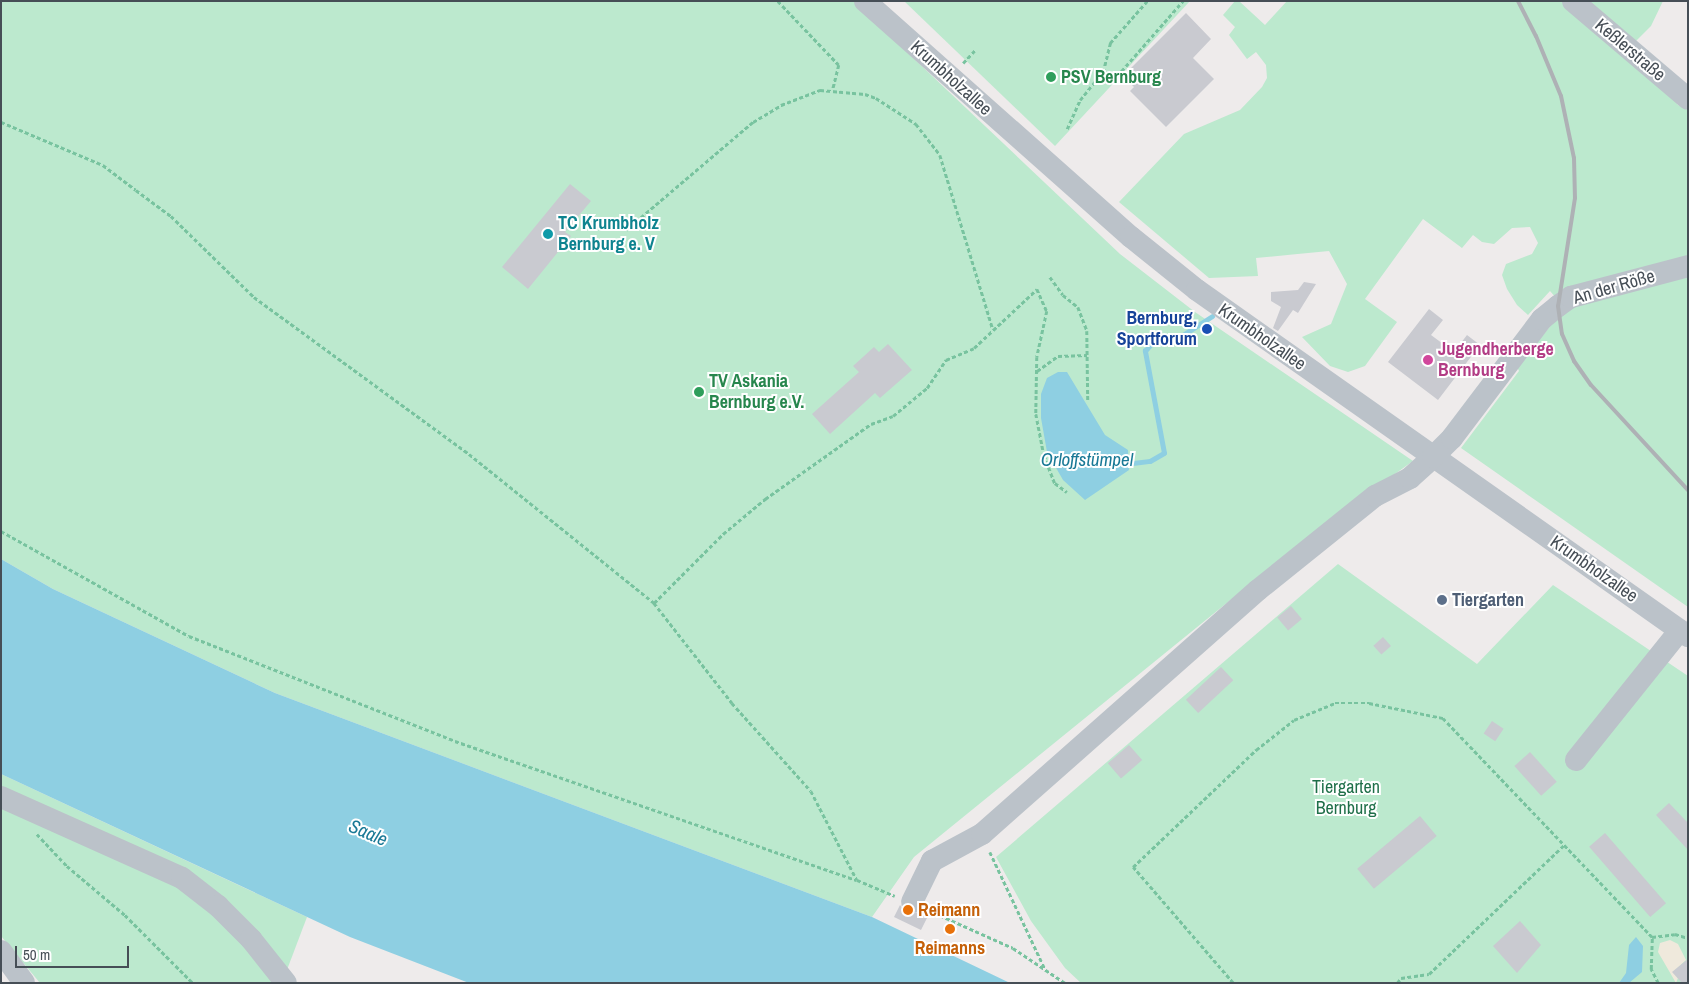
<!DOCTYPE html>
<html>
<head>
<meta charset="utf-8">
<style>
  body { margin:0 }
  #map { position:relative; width:1689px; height:984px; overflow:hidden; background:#eeebeb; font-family:"Archivo Narrow",sans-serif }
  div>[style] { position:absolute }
  .green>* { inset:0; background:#bce9ce }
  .sand>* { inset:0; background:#efe9dc }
  .water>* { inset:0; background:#8ecfe2 }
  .stream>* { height:4.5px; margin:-2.25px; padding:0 2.25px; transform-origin:2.25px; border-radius:2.25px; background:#8ecfe2 }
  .building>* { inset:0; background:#c9cad0; transform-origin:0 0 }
  .path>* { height:2.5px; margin-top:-1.25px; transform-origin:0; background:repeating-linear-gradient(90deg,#78c39f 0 4px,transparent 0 6.5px) }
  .minor>* { height:22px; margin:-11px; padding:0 11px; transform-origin:11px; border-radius:11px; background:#bbc2c9 }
  .rail>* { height:4px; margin:-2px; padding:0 2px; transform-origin:2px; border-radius:2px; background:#aeb1b5 }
  .dots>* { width:14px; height:14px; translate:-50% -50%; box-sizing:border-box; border:2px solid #fff; border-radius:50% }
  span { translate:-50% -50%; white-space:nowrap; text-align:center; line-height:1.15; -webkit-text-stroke:4px #fff; paint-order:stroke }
  .street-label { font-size:18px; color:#464e56 }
  .leisure-label { font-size:18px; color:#27864d; font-weight:700 }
  .left { translate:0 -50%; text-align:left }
  .culture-label { font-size:18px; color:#0d838f; font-weight:700 }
  .transit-label { font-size:18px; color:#164399; font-weight:700 }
  .right { translate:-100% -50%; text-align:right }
  .hotel-label { font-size:18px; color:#b23c85; font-weight:700 }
  .service-label { font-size:18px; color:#4e5e75; font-weight:700 }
  .park-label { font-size:18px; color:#1f6f49 }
  .food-label { font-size:18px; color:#c56008; font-weight:700 }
  .water-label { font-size:19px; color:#1a7996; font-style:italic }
  .frame { position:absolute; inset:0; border:2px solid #464e56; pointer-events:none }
  .scale { position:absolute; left:15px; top:946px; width:114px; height:22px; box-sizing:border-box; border:2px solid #464e56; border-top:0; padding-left:6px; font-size:15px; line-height:18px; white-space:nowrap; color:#464e56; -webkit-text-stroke:4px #fff; paint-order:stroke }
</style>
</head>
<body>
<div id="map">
  <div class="green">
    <i style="clip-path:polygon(1px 1px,853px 1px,1120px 254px,1195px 312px,1413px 461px,1314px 532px,914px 857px,872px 917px,275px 693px,53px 589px,1px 559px)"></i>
    <i style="clip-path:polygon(904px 1px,1190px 1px,1055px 146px)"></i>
    <i style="clip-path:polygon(1235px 1px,1239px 1px,1265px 25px,1287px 1px,1663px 1px,1651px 26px,1634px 43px,1678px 105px,1688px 110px,1688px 607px,1461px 448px,1519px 371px,1517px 367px,1565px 308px,1550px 291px,1528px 315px,1517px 305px,1507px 289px,1502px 275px,1506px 264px,1532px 254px,1538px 243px,1530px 227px,1512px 228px,1494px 244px,1482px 242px,1473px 235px,1462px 248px,1423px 219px,1365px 299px,1397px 322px,1365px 366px,1348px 372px,1330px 366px,1302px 337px,1331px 324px,1347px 284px,1329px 251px,1256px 258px,1258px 276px,1209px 278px,1119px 202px,1184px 134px,1240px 110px,1262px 87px,1267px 78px,1266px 65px,1256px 52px,1247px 59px,1229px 35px,1235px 27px,1223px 15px)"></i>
    <i style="clip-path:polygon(1338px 564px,1477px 664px,1553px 585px,1688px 676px,1688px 983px,1081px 983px,1065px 968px,1031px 921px,996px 857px)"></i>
    <i style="clip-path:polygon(1px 774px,307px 917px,282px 983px,40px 983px,1px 936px)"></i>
  </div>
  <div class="sand">
    <i style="clip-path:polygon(1670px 940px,1678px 944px,1686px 960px,1673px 972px,1678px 978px,1676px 983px,1658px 952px,1660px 943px)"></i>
  </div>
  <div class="water">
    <i style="clip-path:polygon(1058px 372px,1067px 372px,1105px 435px,1128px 450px,1129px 470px,1085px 500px,1063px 480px,1047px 452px,1041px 418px,1041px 394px,1047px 378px)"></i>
    <i style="clip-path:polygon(1px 559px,53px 589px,275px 693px,872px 917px,1010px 983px,469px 983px,350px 937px,1px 774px)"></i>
    <i style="clip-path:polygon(1636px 937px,1643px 946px,1642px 972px,1629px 983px,1619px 983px,1626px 973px,1629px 945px)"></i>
  </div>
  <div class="stream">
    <i style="left:1125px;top:464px;width:25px;rotate:-7deg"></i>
    <i style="left:1150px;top:461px;width:16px;rotate:-30deg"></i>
    <i style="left:1164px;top:453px;width:104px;rotate:-100.6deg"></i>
    <i style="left:1145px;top:351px;width:12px;rotate:-48deg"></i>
    <i style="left:1153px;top:342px;width:27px;rotate:-10deg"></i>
    <i style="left:1180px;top:337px;width:38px;rotate:-33deg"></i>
  </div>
  <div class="building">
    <i style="clip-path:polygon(1186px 13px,1211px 39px,1193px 58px,1214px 79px,1166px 127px,1130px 91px,1134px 87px,1123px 76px)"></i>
    <i style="clip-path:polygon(570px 184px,591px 201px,565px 232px,571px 236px,528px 289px,502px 267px)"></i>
    <i style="clip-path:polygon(1304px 282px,1316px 284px,1298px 313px,1293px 310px,1278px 331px,1273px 328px,1281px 307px,1271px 301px,1271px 292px,1298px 290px)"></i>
    <i style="clip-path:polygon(1429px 309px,1443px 320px,1431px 335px,1454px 352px,1467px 335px,1480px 345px,1438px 400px,1388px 362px)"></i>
    <i style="clip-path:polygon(888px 344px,912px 370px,880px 398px,875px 393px,830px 434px,812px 414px,859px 372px,853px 366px,874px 347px,879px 352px)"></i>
    <i style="left:1291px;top:606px;width:17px;height:18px;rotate:50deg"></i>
    <i style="left:1383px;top:637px;width:12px;height:13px;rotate:48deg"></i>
    <i style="left:1221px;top:667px;width:18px;height:48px;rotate:47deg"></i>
    <i style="left:1492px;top:721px;width:14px;height:15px;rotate:34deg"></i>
    <i style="left:1129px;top:745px;width:20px;height:28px;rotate:49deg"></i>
    <i style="left:1530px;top:752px;width:40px;height:21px;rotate:48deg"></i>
    <i style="clip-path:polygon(1669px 803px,1688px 823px,1688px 850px,1656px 815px)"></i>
    <i style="left:1420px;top:816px;width:26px;height:82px;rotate:50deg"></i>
    <i style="left:1605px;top:833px;width:93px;height:21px;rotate:49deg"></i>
    <i style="clip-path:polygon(900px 905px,907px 914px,920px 912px,928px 916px,921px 930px,894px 917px)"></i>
    <i style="clip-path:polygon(1520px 921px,1541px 945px,1517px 973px,1493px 946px)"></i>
    <i style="clip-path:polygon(1688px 959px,1688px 983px,1682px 983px,1672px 972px)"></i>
  </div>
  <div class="path">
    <i style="left:778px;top:1px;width:88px;rotate:46.4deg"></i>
    <i style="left:839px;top:65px;width:25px;rotate:104deg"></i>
    <i style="left:963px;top:63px;width:19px;rotate:-47deg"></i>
    <i style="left:1104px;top:72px;width:14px;rotate:17deg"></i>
    <i style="left:1117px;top:76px;width:100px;rotate:-48.7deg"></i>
    <i style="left:1px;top:122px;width:111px;rotate:22.9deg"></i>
    <i style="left:103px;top:165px;width:41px;rotate:37.1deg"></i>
    <i style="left:136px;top:190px;width:44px;rotate:36.6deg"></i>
    <i style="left:171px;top:216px;width:116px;rotate:44.3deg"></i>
    <i style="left:254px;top:297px;width:266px;rotate:36.1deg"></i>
    <i style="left:469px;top:454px;width:238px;rotate:38.8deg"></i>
    <i style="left:654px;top:603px;width:127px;rotate:52deg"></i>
    <i style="left:732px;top:703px;width:118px;rotate:48.1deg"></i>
    <i style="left:811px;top:791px;width:100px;rotate:62.7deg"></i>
    <i style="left:1067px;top:129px;width:32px;rotate:-66deg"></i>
    <i style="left:1080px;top:100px;width:36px;rotate:-51deg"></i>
    <i style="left:1103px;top:72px;width:30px;rotate:-76deg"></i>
    <i style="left:1110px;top:43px;width:56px;rotate:-48.6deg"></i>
    <i style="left:626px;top:230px;width:167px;rotate:-40.4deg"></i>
    <i style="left:753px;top:122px;width:33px;rotate:-31deg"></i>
    <i style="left:781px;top:105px;width:42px;rotate:-21deg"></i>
    <i style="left:820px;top:90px;width:45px;rotate:5.1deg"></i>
    <i style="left:865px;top:94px;width:12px;rotate:20deg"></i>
    <i style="left:876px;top:98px;width:48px;rotate:33deg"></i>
    <i style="left:916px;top:124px;width:39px;rotate:52deg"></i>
    <i style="left:940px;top:155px;width:182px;rotate:73.1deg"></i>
    <i style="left:1050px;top:277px;width:22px;rotate:54deg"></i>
    <i style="left:1063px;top:295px;width:19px;rotate:39deg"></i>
    <i style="left:1078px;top:307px;width:26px;rotate:69deg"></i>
    <i style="left:1087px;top:331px;width:69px;rotate:89.2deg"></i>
    <i style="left:1037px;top:371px;width:26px;rotate:-36deg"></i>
    <i style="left:1058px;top:356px;width:29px;rotate:-2deg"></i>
    <i style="left:1px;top:531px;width:215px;rotate:29.2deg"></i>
    <i style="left:189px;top:636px;width:286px;rotate:21.5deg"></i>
    <i style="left:455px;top:741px;width:425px;rotate:19.1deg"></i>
    <i style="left:857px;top:880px;width:41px;rotate:22.8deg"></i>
    <i style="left:654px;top:603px;width:98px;rotate:-45deg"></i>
    <i style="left:723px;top:534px;width:55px;rotate:-39.8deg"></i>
    <i style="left:765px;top:499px;width:130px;rotate:-35.3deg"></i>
    <i style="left:871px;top:424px;width:23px;rotate:-20deg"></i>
    <i style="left:893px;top:416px;width:44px;rotate:-39.5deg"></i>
    <i style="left:927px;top:388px;width:34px;rotate:-56deg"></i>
    <i style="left:946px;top:360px;width:30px;rotate:-23deg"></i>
    <i style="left:974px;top:348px;width:86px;rotate:-43.1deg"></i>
    <i style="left:1037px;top:289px;width:24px;rotate:66deg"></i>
    <i style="left:1047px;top:311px;width:47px;rotate:102.3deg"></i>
    <i style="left:1037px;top:357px;width:57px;rotate:91deg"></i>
    <i style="left:1036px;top:414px;width:42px;rotate:79deg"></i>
    <i style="left:1044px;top:455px;width:30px;rotate:69deg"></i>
    <i style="left:1055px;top:483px;width:15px;rotate:37deg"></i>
    <i style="left:37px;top:834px;width:44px;rotate:46.8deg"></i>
    <i style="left:67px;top:866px;width:76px;rotate:40.2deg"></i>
    <i style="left:125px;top:915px;width:96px;rotate:45deg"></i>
    <i style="left:990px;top:852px;width:129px;rotate:64.8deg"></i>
    <i style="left:928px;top:910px;width:93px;rotate:24.1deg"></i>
    <i style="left:1013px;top:948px;width:63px;rotate:33.9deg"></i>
    <i style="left:1233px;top:983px;width:153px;rotate:-130.8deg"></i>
    <i style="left:1133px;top:867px;width:170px;rotate:-43.6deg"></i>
    <i style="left:1256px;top:750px;width:48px;rotate:-38.3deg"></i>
    <i style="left:1294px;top:720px;width:44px;rotate:-22.5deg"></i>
    <i style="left:1335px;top:703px;width:34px"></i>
    <i style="left:1369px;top:703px;width:76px;rotate:11.5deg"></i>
    <i style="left:1443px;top:718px;width:303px;rotate:46.3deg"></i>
    <i style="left:1300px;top:983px;width:18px"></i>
    <i style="left:1397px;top:983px;width:6px;rotate:-51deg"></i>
    <i style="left:1401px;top:978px;width:28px;rotate:-8deg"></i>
    <i style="left:1429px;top:974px;width:187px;rotate:-43.7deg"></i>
    <i style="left:1658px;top:983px;width:16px;rotate:-117deg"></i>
    <i style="left:1651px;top:969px;width:32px;rotate:-88deg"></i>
    <i style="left:1652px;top:937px;width:23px;rotate:-7deg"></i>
    <i style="left:1675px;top:934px;width:14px;rotate:17deg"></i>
  </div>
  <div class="minor">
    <i style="left:865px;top:1px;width:356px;rotate:41.6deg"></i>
    <i style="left:1131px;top:237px;width:85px;rotate:38.8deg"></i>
    <i style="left:1197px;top:290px;width:601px;rotate:35.17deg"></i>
    <i style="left:1573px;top:1px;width:151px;rotate:40.4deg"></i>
    <i style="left:1576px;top:760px;width:166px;rotate:-51.3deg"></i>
    <i style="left:1px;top:797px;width:198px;rotate:24.1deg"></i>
    <i style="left:182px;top:878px;width:46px;rotate:37.9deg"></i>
    <i style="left:218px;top:906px;width:47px;rotate:45deg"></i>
    <i style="left:251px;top:939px;width:56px;rotate:51.5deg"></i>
    <i style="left:912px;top:902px;width:46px;rotate:-64deg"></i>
    <i style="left:932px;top:861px;width:57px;rotate:-28.4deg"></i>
    <i style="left:982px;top:834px;width:368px;rotate:-41.5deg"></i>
    <i style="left:1258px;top:590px;width:150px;rotate:-38.8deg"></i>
    <i style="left:1375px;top:496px;width:39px;rotate:-27deg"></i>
    <i style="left:1410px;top:478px;width:31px;rotate:-42deg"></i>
    <i style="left:1433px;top:457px;width:27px;rotate:-45deg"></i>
    <i style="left:1452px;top:438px;width:149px;rotate:-52.9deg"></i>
    <i style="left:1542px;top:319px;width:21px;rotate:-39deg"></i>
    <i style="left:1558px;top:306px;width:16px;rotate:-35deg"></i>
    <i style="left:1571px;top:297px;width:121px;rotate:-14.8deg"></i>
    <i style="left:1px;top:951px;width:39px;rotate:54deg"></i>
  </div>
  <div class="rail">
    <i style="left:1518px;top:1px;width:39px;rotate:63deg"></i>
    <i style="left:1536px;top:36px;width:65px;rotate:67.4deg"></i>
    <i style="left:1561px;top:96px;width:63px;rotate:78.2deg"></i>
    <i style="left:1574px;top:158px;width:40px;rotate:88.6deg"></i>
    <i style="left:1575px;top:198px;width:109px;rotate:98.9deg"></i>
    <i style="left:1558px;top:306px;width:28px;rotate:82deg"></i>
    <i style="left:1562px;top:334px;width:30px;rotate:66deg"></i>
    <i style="left:1574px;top:361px;width:29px;rotate:55deg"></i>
    <i style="left:1591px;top:385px;width:143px;rotate:47.3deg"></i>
  </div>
  <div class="dots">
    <i style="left:1051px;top:77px;background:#2e9e5b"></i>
    <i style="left:548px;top:234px;background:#0f9aa8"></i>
    <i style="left:1207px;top:329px;background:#1a4fb4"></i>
    <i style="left:1428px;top:360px;background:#d1479c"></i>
    <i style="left:699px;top:392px;background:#2e9e5b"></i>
    <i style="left:1442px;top:600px;background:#5c6f8a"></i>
    <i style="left:908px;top:910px;background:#e8710a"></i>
    <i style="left:950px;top:929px;background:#e8710a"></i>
  </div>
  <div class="street-label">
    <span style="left:1630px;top:50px;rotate:40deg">Keßlerstraße</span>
    <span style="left:951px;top:78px;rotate:42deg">Krumbholzallee</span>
    <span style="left:1614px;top:287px;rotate:-16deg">An der Röße</span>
    <span style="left:1262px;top:337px;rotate:35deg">Krumbholzallee</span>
    <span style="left:1594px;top:569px;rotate:35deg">Krumbholzallee</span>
  </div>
  <div class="leisure-label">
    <span class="left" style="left:1061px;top:77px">PSV Bernburg</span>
    <span class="left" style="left:709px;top:392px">TV Askania<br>Bernburg e.V.</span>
  </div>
  <div class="culture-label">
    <span class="left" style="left:558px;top:234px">TC Krumbholz<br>Bernburg e. V</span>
  </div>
  <div class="transit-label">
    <span class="right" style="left:1197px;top:329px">Bernburg,<br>Sportforum</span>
  </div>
  <div class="hotel-label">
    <span class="left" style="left:1438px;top:360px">Jugendherberge<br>Bernburg</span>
  </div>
  <div class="service-label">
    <span class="left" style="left:1452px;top:600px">Tiergarten</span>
  </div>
  <div class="park-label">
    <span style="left:1346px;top:798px">Tiergarten<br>Bernburg</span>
  </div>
  <div class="food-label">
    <span class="left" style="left:918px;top:910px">Reimann</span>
    <span style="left:950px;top:948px">Reimanns</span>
  </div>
  <div class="water-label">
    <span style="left:1087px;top:460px">Orloffstümpel</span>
    <span style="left:368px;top:833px;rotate:23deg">Saale</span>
  </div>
  <div class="frame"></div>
  <div class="scale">50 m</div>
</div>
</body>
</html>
